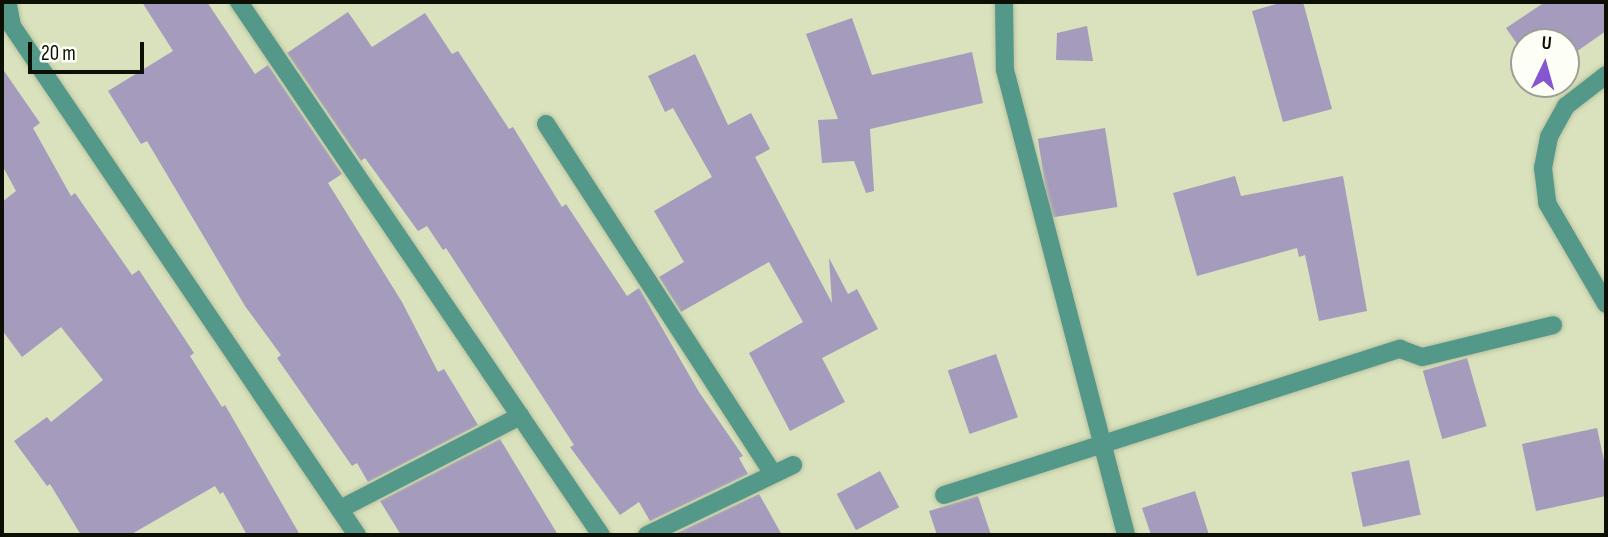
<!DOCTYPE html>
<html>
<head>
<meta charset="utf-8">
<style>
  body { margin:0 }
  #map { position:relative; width:1608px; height:537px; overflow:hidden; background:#d9e2bc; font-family:"Sofia Sans Condensed",sans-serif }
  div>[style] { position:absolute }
  .building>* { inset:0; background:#a49bbd; transform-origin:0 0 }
  .roads { filter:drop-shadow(0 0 2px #b8c09f) drop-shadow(0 0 2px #b8c09f) }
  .minor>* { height:18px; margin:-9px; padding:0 9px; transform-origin:9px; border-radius:9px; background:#539889 }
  span { translate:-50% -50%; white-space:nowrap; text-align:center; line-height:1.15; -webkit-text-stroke:5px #fdfff7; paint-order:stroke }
  .frame { position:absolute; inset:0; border:4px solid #0c0f04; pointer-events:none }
  .north { position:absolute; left:1510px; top:28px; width:70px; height:70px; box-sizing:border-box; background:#fdfff7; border:2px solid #9d9f96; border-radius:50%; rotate:5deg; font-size:19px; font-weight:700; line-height:28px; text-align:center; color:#0c0f04 }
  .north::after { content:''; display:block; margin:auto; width:24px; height:32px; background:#8556cf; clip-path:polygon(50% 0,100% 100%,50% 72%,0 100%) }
  .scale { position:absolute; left:28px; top:42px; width:116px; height:32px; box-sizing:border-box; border:4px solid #0c0f04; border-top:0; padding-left:9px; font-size:21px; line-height:24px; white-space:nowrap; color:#0c0f04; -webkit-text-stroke:5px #fdfff7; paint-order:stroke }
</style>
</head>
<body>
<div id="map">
  <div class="building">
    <i style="clip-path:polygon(142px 2px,207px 2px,255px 74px,268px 65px,342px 174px,328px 183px,402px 302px,438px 372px,444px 369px,478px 425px,368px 482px,357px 463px,352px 466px,277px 358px,281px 355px,245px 306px,147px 141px,141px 144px,108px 91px,173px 51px)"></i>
    <i style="clip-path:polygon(1283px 2px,1303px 2px,1332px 109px,1283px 122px,1252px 11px)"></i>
    <i style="clip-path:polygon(1545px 2px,1606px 2px,1606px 31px,1566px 59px,1566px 42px,1524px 42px,1524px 54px,1506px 28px)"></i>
    <i style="clip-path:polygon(348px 12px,372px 47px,425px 13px,452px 54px,458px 51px,509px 129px,513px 127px,562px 207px,566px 204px,627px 296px,639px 288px,699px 392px,743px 456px,739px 458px,748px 474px,650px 521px,639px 502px,620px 515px,570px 447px,574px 445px,446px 248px,443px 250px,427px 226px,418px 231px,365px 158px,361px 161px,287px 53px)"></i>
    <i style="clip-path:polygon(852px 18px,872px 75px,972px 52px,983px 103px,870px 129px,874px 191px,866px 193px,854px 161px,822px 163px,818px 120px,838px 119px,806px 34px)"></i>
    <i style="clip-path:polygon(1087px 26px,1093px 61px,1056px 60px,1057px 33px)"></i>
    <i style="clip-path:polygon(695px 54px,728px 125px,751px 113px,770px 149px,755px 157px,832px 303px,829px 258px,848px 294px,857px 289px,878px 329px,822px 358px,845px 402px,790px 431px,749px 353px,803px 322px,769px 262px,681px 312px,659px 277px,684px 262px,654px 211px,712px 177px,673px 108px,665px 112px,648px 76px)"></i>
    <i style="clip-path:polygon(2px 68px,40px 123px,33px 128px,71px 196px,75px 193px,132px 275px,139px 270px,194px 353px,190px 356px,222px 407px,225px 405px,300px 535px,247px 535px,223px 492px,220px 494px,215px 486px,130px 535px,81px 535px,50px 484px,47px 486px,14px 441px,47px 417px,51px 422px,103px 380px,61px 327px,22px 357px,2px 330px,2px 202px,16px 191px,2px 165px)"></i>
    <i style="left:1105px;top:128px;width:80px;height:68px;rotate:81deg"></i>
    <i style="clip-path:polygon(1235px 176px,1241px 196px,1343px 176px,1367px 311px,1319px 321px,1305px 255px,1299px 257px,1297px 248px,1197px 276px,1173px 193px)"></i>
    <i style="left:996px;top:354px;width:67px;height:51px;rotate:71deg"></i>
    <i style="left:1467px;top:358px;width:71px;height:46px;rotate:74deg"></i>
    <i style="clip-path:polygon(1597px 428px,1606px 470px,1606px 496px,1536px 511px,1522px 444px)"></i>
    <i style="clip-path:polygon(500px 439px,558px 535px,401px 535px,380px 501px)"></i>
    <i style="left:1409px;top:460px;width:56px;height:59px;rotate:78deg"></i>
    <i style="left:880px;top:471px;width:41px;height:49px;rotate:62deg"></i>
    <i style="clip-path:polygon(1195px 491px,1209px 535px,1151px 535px,1142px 508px)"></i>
    <i style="clip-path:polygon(759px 494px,782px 535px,673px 535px)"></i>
    <i style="clip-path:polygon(978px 496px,991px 535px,937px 535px,929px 511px)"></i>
  </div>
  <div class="roads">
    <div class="minor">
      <i style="left:239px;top:2px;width:644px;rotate:55.82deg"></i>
      <i style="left:1004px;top:2px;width:68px;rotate:89.2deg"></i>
      <i style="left:1005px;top:70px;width:480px;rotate:75.4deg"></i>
      <i style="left:8px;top:5px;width:21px;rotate:79deg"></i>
      <i style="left:12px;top:26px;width:615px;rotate:55.87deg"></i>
      <i style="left:1606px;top:75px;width:51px;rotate:142.2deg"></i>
      <i style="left:1566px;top:106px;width:35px;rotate:119deg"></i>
      <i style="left:1549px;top:137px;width:32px;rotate:101deg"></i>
      <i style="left:1543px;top:168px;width:35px;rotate:83deg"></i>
      <i style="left:1547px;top:203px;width:117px;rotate:59.7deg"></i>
      <i style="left:546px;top:124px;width:417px;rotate:57deg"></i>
      <i style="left:944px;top:495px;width:479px;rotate:-17.8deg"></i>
      <i style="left:1400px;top:349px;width:23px;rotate:20deg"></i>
      <i style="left:1422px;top:357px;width:135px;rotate:-13.7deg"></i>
      <i style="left:340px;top:509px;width:203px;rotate:-27.3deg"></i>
      <i style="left:647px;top:535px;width:162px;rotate:-25.6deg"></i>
    </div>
  </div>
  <div class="frame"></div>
  <div class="north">U</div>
  <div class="scale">20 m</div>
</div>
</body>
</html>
